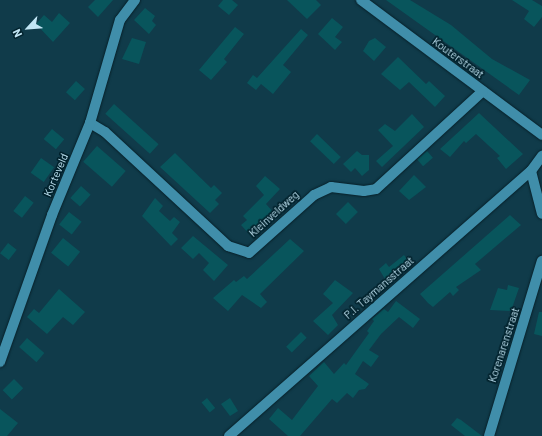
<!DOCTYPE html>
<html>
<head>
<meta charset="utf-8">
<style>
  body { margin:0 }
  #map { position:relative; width:542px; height:436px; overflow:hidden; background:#103b4a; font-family:Barlow,sans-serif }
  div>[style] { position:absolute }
  .building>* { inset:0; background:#08555c; transform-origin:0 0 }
  .roads { filter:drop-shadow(0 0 1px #072029) drop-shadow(0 0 1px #072029) }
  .minor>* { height:10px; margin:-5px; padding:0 5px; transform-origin:5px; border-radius:5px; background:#408eaa }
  span { translate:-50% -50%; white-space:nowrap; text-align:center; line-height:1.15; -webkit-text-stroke:3.5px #00212c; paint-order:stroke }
  .street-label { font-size:11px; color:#c1e5f4 }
  .north { position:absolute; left:8px; top:8px; width:40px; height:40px; -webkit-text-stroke:3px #00212c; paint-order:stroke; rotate:244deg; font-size:11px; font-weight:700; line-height:16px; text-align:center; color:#c1e5f4 }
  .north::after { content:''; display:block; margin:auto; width:14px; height:18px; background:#c1e5f4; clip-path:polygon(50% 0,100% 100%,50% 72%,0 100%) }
</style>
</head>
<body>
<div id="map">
  <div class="building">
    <i style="clip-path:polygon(95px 0,113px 0,98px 17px,88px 7px)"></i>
    <i style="clip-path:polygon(223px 0,232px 0,238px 5px,229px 15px,218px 6px)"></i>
    <i style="clip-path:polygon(287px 0,316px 0,321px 5px,307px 19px)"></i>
    <i style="clip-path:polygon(386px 0,410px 0,451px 25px,492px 59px,530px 80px,519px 95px)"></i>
    <i style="clip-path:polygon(512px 0,532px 0,542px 6px,542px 17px,534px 27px,524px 19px,529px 11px)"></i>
    <i style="clip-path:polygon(145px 8px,155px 16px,152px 21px,156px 25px,149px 34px,134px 20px)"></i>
    <i style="clip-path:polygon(59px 13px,70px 23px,53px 42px,36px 24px,44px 15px,52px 22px)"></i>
    <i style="clip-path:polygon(332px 18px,343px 27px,335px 37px,342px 42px,335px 50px,318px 34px)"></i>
    <i style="clip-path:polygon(235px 27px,244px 34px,224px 59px,227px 62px,211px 80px,199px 70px)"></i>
    <i style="clip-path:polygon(301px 29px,308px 35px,283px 65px,291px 72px,273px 94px,261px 84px,256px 90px,247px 83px,253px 75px,257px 78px)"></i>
    <i style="clip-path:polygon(132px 38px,146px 42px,139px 64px,122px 59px)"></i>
    <i style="clip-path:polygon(375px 38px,386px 47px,374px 61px,363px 51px,369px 41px)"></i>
    <i style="clip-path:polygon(398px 57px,426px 84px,429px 81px,445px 96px,435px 107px,409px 82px,400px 90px,381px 74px)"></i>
    <i style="left:76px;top:81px;width:12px;height:15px;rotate:42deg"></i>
    <i style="left:114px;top:104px;width:60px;height:13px;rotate:42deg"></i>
    <i style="clip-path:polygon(479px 113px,523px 154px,506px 169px,497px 158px,500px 156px,476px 134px,466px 143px,464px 141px,450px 157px,440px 149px)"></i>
    <i style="clip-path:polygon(412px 114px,424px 127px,382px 167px,376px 161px,393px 146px,378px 130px,385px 124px,395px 131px)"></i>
    <i style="left:52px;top:129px;width:16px;height:13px;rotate:40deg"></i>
    <i style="left:317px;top:134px;width:33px;height:10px;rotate:44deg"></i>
    <i style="left:97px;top:146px;width:38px;height:21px;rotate:41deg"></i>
    <i style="clip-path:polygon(357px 151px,362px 155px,369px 155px,369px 170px,362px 176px,355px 168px,351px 172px,343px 164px)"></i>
    <i style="left:427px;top:151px;width:9px;height:13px;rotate:49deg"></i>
    <i style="clip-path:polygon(175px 153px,211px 188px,214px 185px,222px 193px,215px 200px,219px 204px,210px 213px,160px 167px)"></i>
    <i style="left:41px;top:158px;width:16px;height:18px;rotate:35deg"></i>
    <i style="clip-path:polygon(414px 175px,426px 187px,409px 200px,399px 191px)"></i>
    <i style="clip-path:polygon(265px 176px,280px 189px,266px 204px,274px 213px,251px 236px,241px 225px,247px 220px,243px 216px,264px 195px,256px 186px)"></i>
    <i style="left:81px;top:186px;width:13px;height:16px;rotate:42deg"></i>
    <i style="left:25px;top:196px;width:11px;height:19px;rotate:38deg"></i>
    <i style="clip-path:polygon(155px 198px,163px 206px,159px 211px,170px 221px,174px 217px,180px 222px,172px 233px,178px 239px,171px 246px,142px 216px)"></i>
    <i style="left:348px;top:202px;width:14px;height:17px;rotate:45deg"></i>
    <i style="left:69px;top:212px;width:16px;height:16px;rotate:38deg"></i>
    <i style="clip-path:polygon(510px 215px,521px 225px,475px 264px,481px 270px,456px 287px,459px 290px,453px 296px,450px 292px,433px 307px,428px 303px,420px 294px)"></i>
    <i style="clip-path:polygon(193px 236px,228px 265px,214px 281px,203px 270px,209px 263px,199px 253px,193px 259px,181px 248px)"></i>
    <i style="left:63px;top:238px;width:22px;height:19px;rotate:39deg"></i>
    <i style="clip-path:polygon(290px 239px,304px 251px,260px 294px,267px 302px,261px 308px,242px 295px,228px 311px,213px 298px,234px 280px,236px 282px,244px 276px,247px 279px)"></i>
    <i style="left:8px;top:243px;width:11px;height:13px;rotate:38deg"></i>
    <i style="clip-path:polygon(404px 255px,411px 264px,388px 284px,379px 269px,386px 263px,389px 267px)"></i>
    <i style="clip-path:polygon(335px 280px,353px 293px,332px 315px,338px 325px,328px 335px,313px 321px,333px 303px,323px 294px)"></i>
    <i style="clip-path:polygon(508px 285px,519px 288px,511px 311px,490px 310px,498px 288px,507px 290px)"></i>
    <i style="clip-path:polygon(59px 289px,85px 312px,73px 325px,63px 317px,47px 334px,27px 317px,34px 309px,39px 313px)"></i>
    <i style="clip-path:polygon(396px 301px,420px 319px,413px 328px,399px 317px,381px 334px,369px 350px,379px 356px,371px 367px,363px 361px,355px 374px,369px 384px,365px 389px,359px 390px,353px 398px,347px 393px,337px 403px,332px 399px,300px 436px,288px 436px,269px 419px,278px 408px,292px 420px,318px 386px,309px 376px,324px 362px,334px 374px,344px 363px,346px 365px,369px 333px,367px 331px,374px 321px,372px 319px,384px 309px,388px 312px)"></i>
    <i style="clip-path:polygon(539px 312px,542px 312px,542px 336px,534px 334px)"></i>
    <i style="left:301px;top:332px;width:8px;height:21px;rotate:45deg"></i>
    <i style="left:27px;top:338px;width:23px;height:12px;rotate:41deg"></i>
    <i style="left:14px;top:379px;width:13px;height:16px;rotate:45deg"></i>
    <i style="left:207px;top:398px;width:13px;height:7px;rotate:51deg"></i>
    <i style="clip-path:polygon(230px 398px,238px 411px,230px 416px,221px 404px)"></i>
    <i style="clip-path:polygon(0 409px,18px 423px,7px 436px,0 436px)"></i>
    <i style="clip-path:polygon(457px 418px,461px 420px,482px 436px,465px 436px,451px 425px)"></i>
  </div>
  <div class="roads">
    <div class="minor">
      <i style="left:361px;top:0;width:226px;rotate:36.7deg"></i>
      <i style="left:90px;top:123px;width:17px;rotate:31deg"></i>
      <i style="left:105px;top:132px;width:168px;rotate:42.8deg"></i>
      <i style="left:228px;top:246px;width:22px;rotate:18deg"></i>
      <i style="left:249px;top:253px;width:87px;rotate:-41.7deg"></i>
      <i style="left:314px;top:195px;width:19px;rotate:-25deg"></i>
      <i style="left:331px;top:187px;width:33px;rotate:7deg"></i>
      <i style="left:364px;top:191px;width:12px;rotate:-9deg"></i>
      <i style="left:376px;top:189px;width:145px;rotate:-42.5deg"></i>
      <i style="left:531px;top:171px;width:44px;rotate:75.7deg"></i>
      <i style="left:0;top:362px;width:156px;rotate:-70.5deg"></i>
      <i style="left:52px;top:215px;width:100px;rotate:-67.6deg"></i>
      <i style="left:90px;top:123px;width:107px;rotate:-73.8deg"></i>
      <i style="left:120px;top:20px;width:25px;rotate:-53deg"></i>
      <i style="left:229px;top:436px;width:402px;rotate:-41.3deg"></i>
      <i style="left:531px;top:171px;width:19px;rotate:-54deg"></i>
      <i style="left:489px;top:436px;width:183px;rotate:-73.2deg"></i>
    </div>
  </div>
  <div class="street-label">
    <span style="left:458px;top:58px;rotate:36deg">Kouterstraat</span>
    <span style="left:56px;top:175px;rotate:-67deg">Korteveld</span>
    <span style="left:274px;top:214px;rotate:-42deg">Kleinveldweg</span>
    <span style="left:379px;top:288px;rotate:-41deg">P.I. Taymansstraat</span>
    <span style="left:504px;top:345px;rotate:-72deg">Korenarenstraat</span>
  </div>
  <div class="north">N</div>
</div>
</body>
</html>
